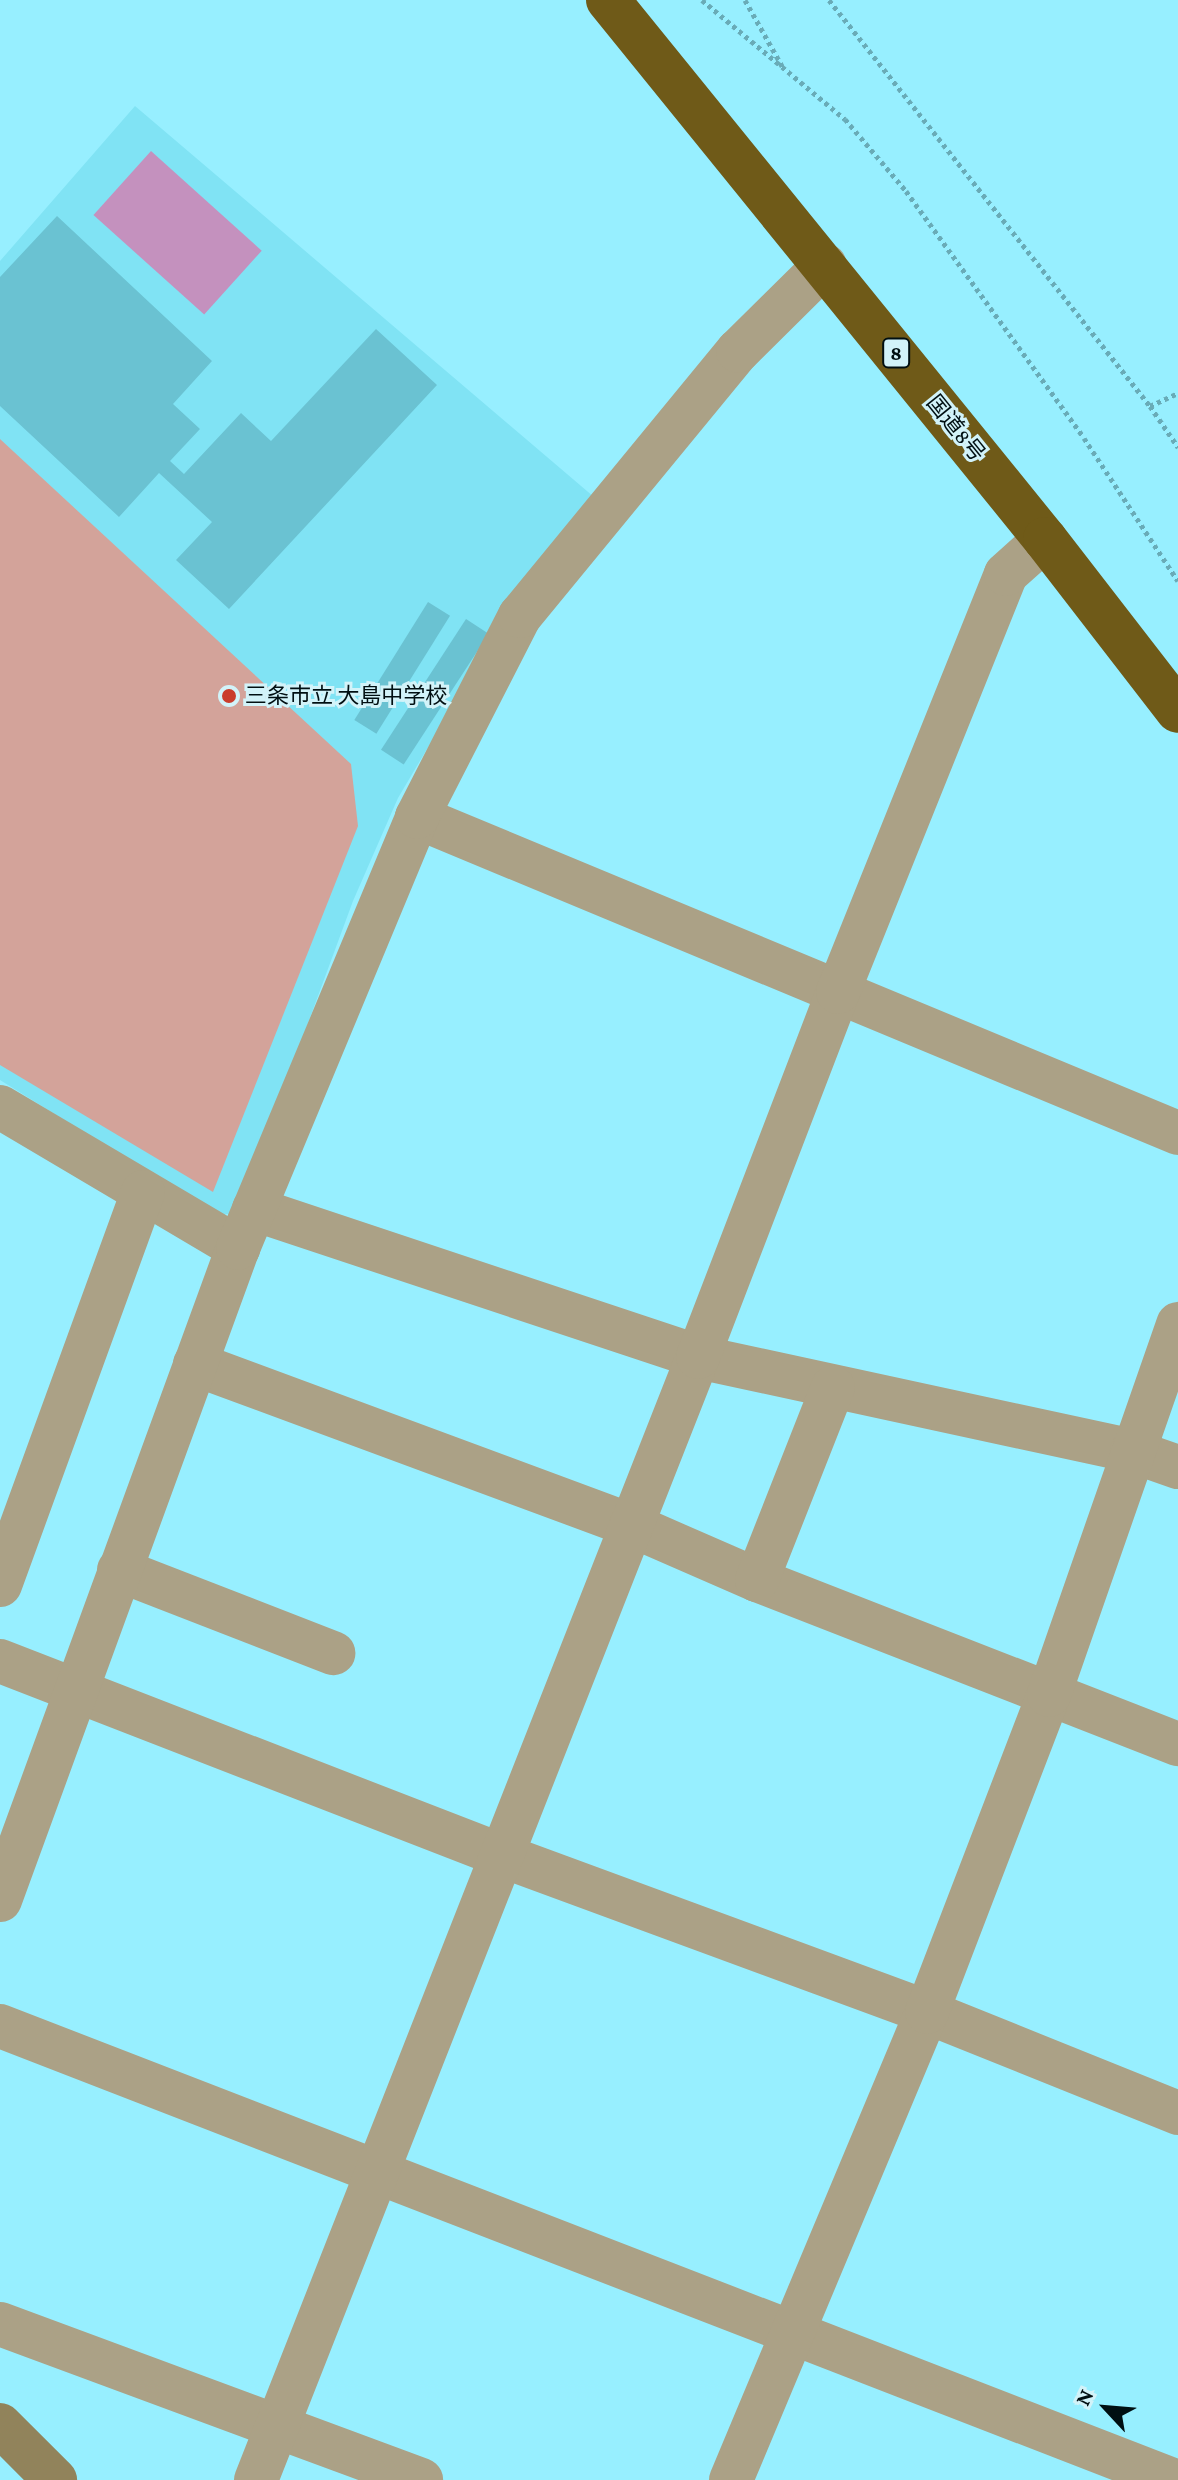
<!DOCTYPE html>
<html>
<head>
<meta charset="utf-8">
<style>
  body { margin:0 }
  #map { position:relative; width:1178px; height:2480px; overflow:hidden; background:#97efff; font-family:"Crimson Pro","Noto Sans JP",serif }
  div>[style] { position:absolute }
  .built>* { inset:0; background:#80e3f4 }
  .green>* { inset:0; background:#d3a39a }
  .water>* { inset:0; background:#c491be; transform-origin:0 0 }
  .building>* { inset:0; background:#6ac2d2; transform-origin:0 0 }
  .path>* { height:5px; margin-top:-2.5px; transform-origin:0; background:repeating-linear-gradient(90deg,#69abb7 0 4px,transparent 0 8px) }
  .street>* { height:44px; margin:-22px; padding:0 22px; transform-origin:22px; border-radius:22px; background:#aba186 }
  .secondary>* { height:44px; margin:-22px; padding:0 22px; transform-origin:22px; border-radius:22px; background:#91835b }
  .highway>* { height:44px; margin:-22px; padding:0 22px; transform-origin:22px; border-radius:22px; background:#6f5a18 }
  .dots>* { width:22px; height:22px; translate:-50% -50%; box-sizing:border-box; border:4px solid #d2f3f9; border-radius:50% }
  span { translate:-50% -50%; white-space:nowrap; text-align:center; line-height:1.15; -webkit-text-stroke:6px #d2f3f9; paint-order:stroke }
  .shield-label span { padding:2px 6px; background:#d2f3f9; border:2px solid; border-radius:6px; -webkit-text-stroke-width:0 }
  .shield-label { font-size:20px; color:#000f12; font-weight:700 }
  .street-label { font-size:22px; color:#000f12 }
  .poi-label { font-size:22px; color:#000f12 }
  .left { translate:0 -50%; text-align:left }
  .north { position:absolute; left:1066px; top:2368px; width:80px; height:80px; -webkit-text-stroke:6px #d2f3f9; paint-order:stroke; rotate:296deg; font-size:22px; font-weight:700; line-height:32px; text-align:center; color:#000f12 }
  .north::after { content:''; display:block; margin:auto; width:28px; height:36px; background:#000f12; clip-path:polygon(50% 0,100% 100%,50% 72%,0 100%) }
</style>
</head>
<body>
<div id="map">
  <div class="built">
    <i style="clip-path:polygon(135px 106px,594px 497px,518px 595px,398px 798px,353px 901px,238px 1213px,217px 1215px,0 1080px,0 261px)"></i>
  </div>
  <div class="green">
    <i style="clip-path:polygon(0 439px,351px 764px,358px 826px,213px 1192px,0 1065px)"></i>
  </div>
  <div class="water">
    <i style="left:151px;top:151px;width:149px;height:86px;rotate:42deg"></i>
  </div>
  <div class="building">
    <i style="clip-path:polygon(57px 216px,212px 361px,173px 404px,200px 429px,170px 461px,184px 474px,241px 413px,271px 441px,376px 329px,437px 385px,229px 609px,176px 560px,212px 522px,159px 473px,119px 517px,0 406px,0 277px)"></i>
    <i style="left:428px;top:602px;width:26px;height:139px;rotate:32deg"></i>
    <i style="left:466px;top:619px;width:27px;height:156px;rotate:33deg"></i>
  </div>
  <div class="path">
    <i style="left:702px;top:0;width:186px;rotate:39.8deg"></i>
    <i style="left:845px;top:119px;width:94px;rotate:49.7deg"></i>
    <i style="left:906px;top:191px;width:304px;rotate:54.2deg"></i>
    <i style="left:1084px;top:438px;width:171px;rotate:56.7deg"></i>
    <i style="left:745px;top:0;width:76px;rotate:60.7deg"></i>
    <i style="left:829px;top:0;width:518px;rotate:51.67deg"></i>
    <i style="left:1150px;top:406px;width:50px;rotate:55.7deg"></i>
    <i style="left:1150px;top:406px;width:31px;rotate:-25deg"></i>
  </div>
  <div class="street">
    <i style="left:417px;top:817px;width:824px;rotate:22.55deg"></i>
    <i style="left:0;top:1107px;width:277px;rotate:30.6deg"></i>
    <i style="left:254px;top:1209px;width:468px;rotate:18.4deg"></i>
    <i style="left:698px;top:1357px;width:444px;rotate:12.2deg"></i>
    <i style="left:1132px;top:1451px;width:49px;rotate:19.2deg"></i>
    <i style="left:195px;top:1364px;width:465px;rotate:20.3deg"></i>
    <i style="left:631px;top:1525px;width:137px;rotate:23.6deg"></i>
    <i style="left:757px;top:1580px;width:452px;rotate:21.3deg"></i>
    <i style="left:119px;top:1570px;width:230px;rotate:21.2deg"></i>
    <i style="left:757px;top:1580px;width:207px;rotate:-68.5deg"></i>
    <i style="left:0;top:1585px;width:418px;rotate:-70deg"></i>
    <i style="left:0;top:1661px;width:539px;rotate:21.19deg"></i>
    <i style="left:503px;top:1856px;width:452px;rotate:20.2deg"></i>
    <i style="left:927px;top:2012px;width:271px;rotate:21.9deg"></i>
    <i style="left:0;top:1900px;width:694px;rotate:-69.95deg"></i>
    <i style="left:238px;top:1248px;width:467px;rotate:-67.4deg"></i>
    <i style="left:417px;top:817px;width:226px;rotate:-62.9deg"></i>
    <i style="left:520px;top:616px;width:343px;rotate:-50.6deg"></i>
    <i style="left:738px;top:351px;width:122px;rotate:-44.7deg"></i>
    <i style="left:0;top:2026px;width:1258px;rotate:21.16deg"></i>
    <i style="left:0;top:2324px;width:449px;rotate:20.3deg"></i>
    <i style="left:256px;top:2480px;width:1207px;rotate:-68.52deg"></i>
    <i style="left:698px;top:1357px;width:391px;rotate:-69deg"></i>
    <i style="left:838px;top:992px;width:450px;rotate:-68.1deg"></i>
    <i style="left:1006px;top:574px;width:52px;rotate:-41.9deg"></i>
    <i style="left:731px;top:2480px;width:507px;rotate:-67.28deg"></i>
    <i style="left:927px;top:2012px;width:340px;rotate:-69deg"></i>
    <i style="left:1049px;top:1695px;width:393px;rotate:-70.8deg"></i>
  </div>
  <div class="secondary">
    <i style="left:0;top:2425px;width:78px;rotate:45deg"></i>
  </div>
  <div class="highway">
    <i style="left:608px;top:0;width:694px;rotate:50.97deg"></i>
    <i style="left:1045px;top:539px;width:217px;rotate:52.3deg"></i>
  </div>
  <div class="dots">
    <i style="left:229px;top:696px;background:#ca3d2c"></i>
  </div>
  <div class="shield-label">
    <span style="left:896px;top:353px">8</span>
  </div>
  <div class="street-label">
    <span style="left:956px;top:428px;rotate:51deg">国道8号</span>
  </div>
  <div class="poi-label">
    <span class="left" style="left:245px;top:696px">三条市立 大島中学校</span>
  </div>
  <div class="north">N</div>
</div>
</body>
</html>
